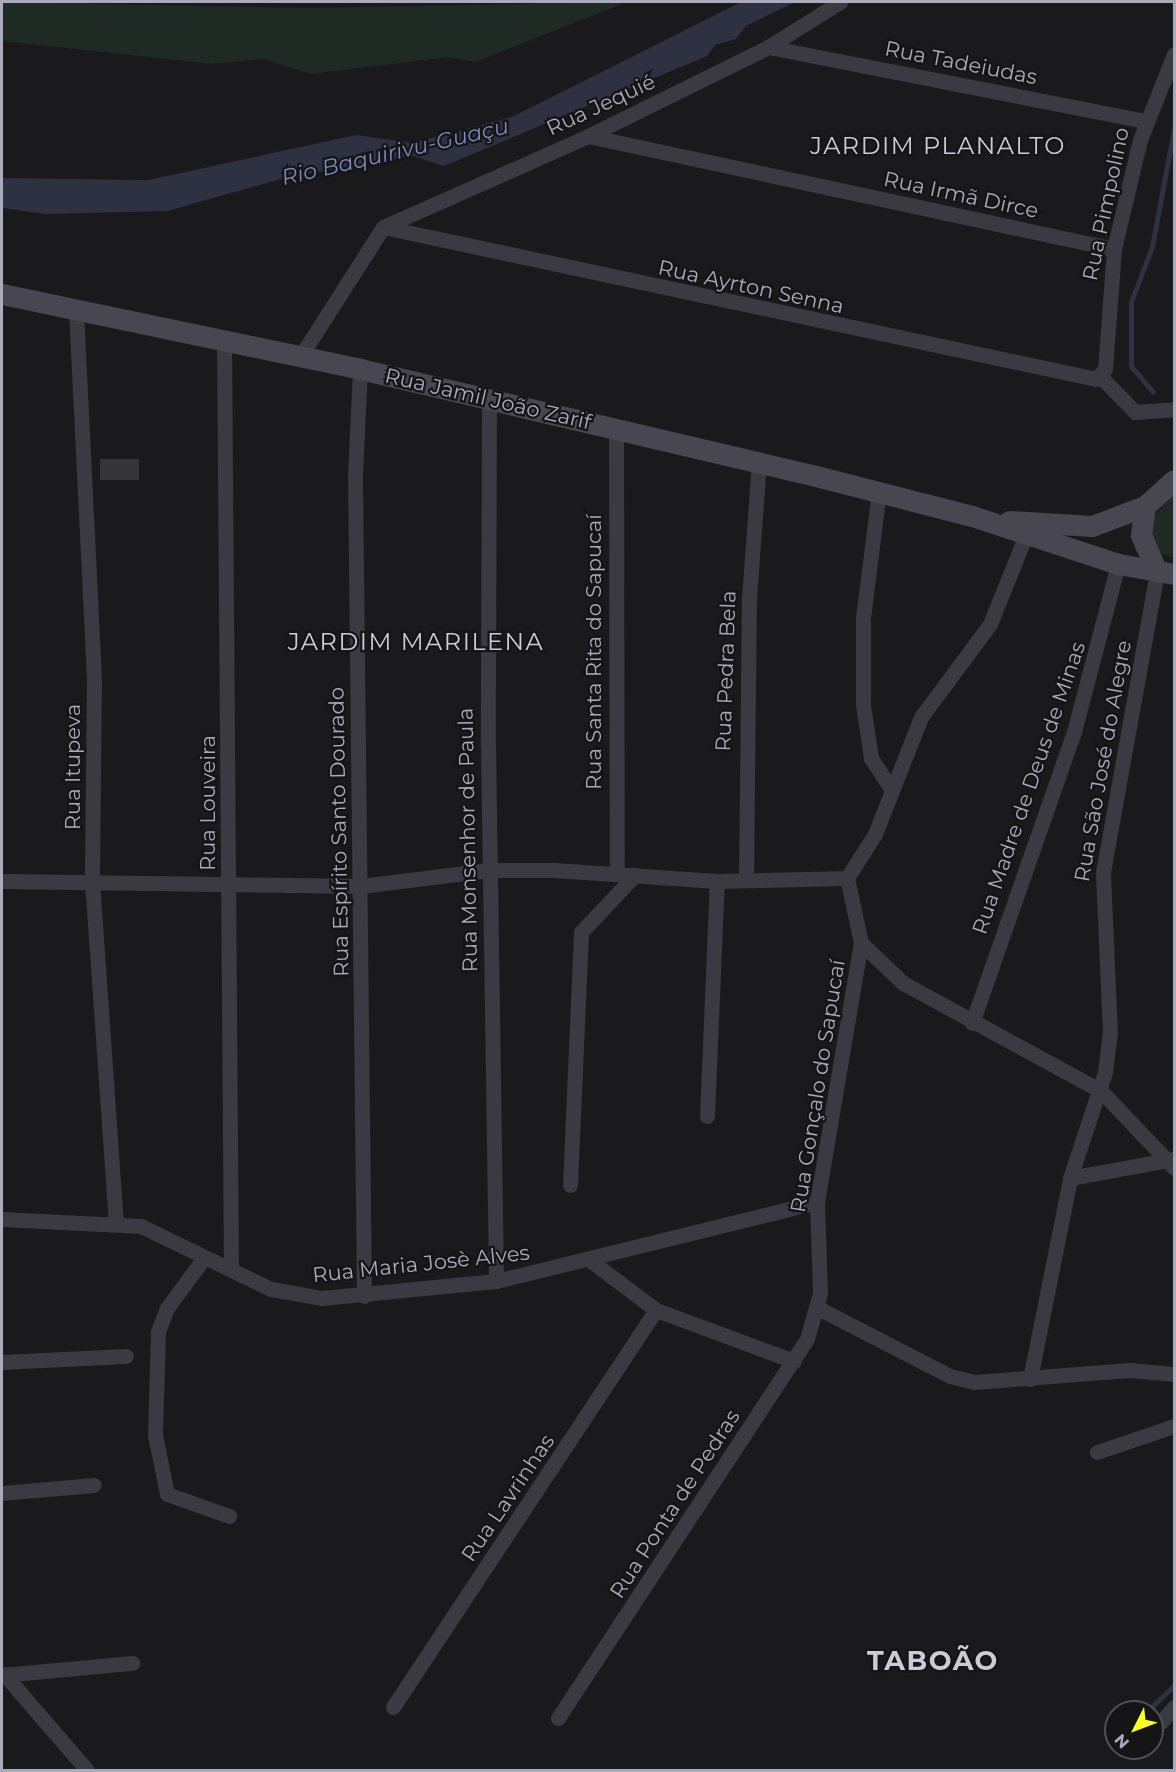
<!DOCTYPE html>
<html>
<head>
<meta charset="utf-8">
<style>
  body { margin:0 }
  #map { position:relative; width:1176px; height:1772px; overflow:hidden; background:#1a191b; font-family:Montserrat,sans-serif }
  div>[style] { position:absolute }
  .green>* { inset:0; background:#202a25 }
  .water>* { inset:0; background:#2d3141 }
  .stream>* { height:4.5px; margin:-2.25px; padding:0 2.25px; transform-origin:2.25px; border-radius:2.25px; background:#2d3141 }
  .building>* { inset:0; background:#353437; transform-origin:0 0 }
  .minor>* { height:15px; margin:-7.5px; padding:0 7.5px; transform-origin:7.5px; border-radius:7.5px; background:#3b3941 }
  .secondary>* { height:21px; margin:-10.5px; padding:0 10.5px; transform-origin:10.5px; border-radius:10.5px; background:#484751 }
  span { translate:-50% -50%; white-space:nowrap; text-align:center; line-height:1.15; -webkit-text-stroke:4.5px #151416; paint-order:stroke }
  .street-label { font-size:21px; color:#abaabc }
  .water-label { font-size:22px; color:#7e88ba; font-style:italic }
  .quarter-label { font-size:24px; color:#cdcbd8; letter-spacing:1.5px }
  .district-label { font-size:27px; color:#cdcbd8; font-weight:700; letter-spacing:1.5px }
  .frame { position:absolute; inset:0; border:3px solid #abaabc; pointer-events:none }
  .north { position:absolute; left:1104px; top:1700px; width:60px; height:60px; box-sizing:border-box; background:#151416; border:2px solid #515058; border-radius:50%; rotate:228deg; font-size:16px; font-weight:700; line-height:24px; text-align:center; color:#abaabc }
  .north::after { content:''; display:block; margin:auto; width:21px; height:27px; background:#f9ff2d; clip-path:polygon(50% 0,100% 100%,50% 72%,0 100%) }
</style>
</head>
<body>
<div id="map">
  <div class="green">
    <i style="clip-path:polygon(2px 2px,308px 8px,627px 2px,475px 62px,448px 57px,311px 74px,263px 59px,213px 64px,2px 41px)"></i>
    <i style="clip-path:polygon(1174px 493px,1174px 558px,1163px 555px,1149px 539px,1151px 520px)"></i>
  </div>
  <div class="water">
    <i style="clip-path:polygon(741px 2px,795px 2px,746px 26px,736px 39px,715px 45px,707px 56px,444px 166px,413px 156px,385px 160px,285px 178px,167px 211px,45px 214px,2px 208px,2px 178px,148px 180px,356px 135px,412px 143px,512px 117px)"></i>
  </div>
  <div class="stream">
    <i style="left:1153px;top:392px;width:33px;rotate:-131deg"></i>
    <i style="left:1131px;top:367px;width:65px;rotate:-90deg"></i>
    <i style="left:1131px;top:302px;width:59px;rotate:-69.1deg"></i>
    <i style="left:1152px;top:247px;width:121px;rotate:-79.5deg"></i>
    <i style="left:1146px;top:1712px;width:38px;rotate:-43deg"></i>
  </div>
  <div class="building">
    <i style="left:100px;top:459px;width:39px;height:21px"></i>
  </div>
  <div class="minor">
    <i style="left:768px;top:47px;width:384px;rotate:11.1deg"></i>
    <i style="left:588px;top:136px;width:538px;rotate:12.12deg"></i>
    <i style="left:383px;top:227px;width:729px;rotate:12.03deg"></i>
    <i style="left:1096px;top:379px;width:13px;rotate:-48deg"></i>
    <i style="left:1105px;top:369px;width:120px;rotate:-85.7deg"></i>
    <i style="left:1114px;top:249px;width:112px;rotate:-76.6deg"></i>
    <i style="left:1140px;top:140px;width:92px;rotate:-68.4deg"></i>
    <i style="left:76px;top:310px;width:372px;rotate:87.2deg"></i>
    <i style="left:94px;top:682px;width:199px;rotate:90.6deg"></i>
    <i style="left:92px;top:881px;width:344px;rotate:86deg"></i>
    <i style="left:224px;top:339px;width:929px;rotate:89.57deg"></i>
    <i style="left:300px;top:357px;width:154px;rotate:-57.4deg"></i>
    <i style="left:383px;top:227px;width:224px;rotate:-23.9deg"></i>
    <i style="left:588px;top:136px;width:201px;rotate:-26.3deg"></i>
    <i style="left:768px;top:47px;width:85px;rotate:-32deg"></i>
    <i style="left:360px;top:369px;width:108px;rotate:92.7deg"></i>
    <i style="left:355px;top:477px;width:819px;rotate:89.37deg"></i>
    <i style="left:1101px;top:377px;width:49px;rotate:45.8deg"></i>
    <i style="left:1135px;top:412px;width:39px;rotate:-4deg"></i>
    <i style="left:489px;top:398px;width:347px;rotate:90.2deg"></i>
    <i style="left:488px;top:745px;width:536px;rotate:89.14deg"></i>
    <i style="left:616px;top:430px;width:444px;rotate:89.9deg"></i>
    <i style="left:879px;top:491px;width:127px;rotate:97.2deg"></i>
    <i style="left:863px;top:617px;width:88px;rotate:90deg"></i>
    <i style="left:863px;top:705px;width:54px;rotate:81.4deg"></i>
    <i style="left:871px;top:758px;width:35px;rotate:57deg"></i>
    <i style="left:847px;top:878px;width:66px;rotate:77.8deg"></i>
    <i style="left:861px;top:943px;width:58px;rotate:43.6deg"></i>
    <i style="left:903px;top:983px;width:226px;rotate:28.6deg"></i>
    <i style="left:1101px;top:1091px;width:106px;rotate:46.5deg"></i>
    <i style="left:847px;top:878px;width:52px;rotate:-57.5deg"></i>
    <i style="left:875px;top:834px;width:126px;rotate:-68.5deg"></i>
    <i style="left:921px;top:717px;width:116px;rotate:-53.4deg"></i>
    <i style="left:990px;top:624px;width:94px;rotate:-68.1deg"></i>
    <i style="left:746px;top:880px;width:282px;rotate:-89.4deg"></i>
    <i style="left:749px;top:598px;width:135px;rotate:-85.8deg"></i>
    <i style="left:2px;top:881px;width:359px;rotate:0.8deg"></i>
    <i style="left:361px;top:886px;width:129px;rotate:-7.1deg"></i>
    <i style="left:489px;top:870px;width:65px"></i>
    <i style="left:554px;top:870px;width:163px;rotate:3.9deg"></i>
    <i style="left:717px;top:881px;width:130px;rotate:-1.3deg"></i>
    <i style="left:972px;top:1023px;width:308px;rotate:-70.7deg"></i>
    <i style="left:1074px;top:732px;width:174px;rotate:-75.3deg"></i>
    <i style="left:707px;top:1116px;width:235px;rotate:-87.6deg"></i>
    <i style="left:1070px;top:1178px;width:106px;rotate:-10.4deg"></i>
    <i style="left:570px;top:1185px;width:253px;rotate:-87.5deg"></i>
    <i style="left:581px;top:932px;width:79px;rotate:-46.5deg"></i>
    <i style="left:2px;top:1219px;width:139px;rotate:2.9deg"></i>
    <i style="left:141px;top:1226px;width:144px;rotate:25.9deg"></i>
    <i style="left:271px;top:1289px;width:52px;rotate:10deg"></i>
    <i style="left:322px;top:1298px;width:175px;rotate:-5.6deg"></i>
    <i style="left:496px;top:1281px;width:331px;rotate:-13.8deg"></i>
    <i style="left:204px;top:1258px;width:62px;rotate:126.5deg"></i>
    <i style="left:167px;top:1308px;width:26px;rotate:111deg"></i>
    <i style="left:158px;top:1332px;width:103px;rotate:91.7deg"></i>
    <i style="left:155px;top:1435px;width:60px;rotate:78.5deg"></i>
    <i style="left:167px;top:1494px;width:66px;rotate:19.5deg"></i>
    <i style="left:591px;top:1261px;width:81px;rotate:37deg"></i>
    <i style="left:656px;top:1310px;width:147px;rotate:20.3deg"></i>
    <i style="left:818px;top:1308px;width:148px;rotate:27.3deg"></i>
    <i style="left:950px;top:1376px;width:25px;rotate:14deg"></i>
    <i style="left:974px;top:1382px;width:156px;rotate:-4.4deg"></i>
    <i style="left:1130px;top:1370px;width:44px;rotate:5.2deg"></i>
    <i style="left:2px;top:1362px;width:124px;rotate:-2.8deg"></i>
    <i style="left:1030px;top:1379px;width:205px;rotate:-78.7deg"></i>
    <i style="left:1070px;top:1178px;width:112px;rotate:-71.7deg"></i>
    <i style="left:1105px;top:1072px;width:38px;rotate:-83deg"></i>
    <i style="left:1110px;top:1034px;width:162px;rotate:-92.5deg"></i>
    <i style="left:1103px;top:872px;width:305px;rotate:-79.8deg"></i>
    <i style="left:1097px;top:1452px;width:81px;rotate:-18.7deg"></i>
    <i style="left:2px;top:1493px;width:92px;rotate:-5deg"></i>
    <i style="left:4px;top:1674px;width:127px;rotate:49.2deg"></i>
    <i style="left:2px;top:1675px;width:131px;rotate:-5.3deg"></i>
    <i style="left:393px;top:1707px;width:476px;rotate:-56.5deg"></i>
    <i style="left:558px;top:1718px;width:453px;rotate:-56.7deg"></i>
    <i style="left:807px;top:1339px;width:48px;rotate:-74.2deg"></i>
    <i style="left:820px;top:1293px;width:91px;rotate:-91.9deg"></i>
    <i style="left:817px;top:1202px;width:263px;rotate:-80.4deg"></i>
    <i style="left:1161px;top:1722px;width:20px;rotate:-49deg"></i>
  </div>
  <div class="secondary">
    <i style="left:2px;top:294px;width:366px;rotate:11.8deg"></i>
    <i style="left:360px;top:369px;width:464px;rotate:13.2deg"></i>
    <i style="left:812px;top:475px;width:165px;rotate:14.4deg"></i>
    <i style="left:972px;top:516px;width:154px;rotate:18.2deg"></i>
    <i style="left:1118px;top:564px;width:57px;rotate:10.1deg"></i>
    <i style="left:1145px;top:506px;width:29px;rotate:98deg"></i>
    <i style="left:1141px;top:535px;width:40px;rotate:66.6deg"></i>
    <i style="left:1009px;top:521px;width:83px;rotate:3.4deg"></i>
    <i style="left:1092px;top:526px;width:57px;rotate:-20.7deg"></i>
    <i style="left:1145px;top:506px;width:39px;rotate:-42deg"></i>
  </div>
  <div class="street-label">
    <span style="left:961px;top:63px;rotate:11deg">Rua Tadeiudas</span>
    <span style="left:601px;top:105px;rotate:-25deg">Rua Jequié</span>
    <span style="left:961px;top:195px;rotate:12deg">Rua Irmã Dirce</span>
    <span style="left:1106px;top:204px;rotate:-78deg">Rua Pimpolino</span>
    <span style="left:751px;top:287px;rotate:12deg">Rua Ayrton Senna</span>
    <span style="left:488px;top:399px;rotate:13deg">Rua Jamil João Zarif</span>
    <span style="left:594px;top:652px;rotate:-90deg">Rua Santa Rita do Sapucaí</span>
    <span style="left:726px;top:671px;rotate:-88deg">Rua Pedra Bela</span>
    <span style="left:1103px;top:761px;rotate:-80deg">Rua São José do Alegre</span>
    <span style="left:73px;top:767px;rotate:-90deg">Rua Itupeva</span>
    <span style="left:1029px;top:788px;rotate:-71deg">Rua Madre de Deus de Minas</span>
    <span style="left:208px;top:803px;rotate:-90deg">Rua Louveira</span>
    <span style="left:339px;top:832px;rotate:-91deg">Rua Espírito Santo Dourado</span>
    <span style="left:468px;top:840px;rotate:-91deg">Rua Monsenhor de Paula</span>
    <span style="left:818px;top:1086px;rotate:-81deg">Rua Gonçalo do Sapucaí</span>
    <span style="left:421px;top:1264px;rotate:-6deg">Rua Maria Josè Alves</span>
    <span style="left:508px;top:1498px;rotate:-56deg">Rua Lavrinhas</span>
    <span style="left:675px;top:1504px;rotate:-57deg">Rua Ponta de Pedras</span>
  </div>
  <div class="water-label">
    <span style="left:395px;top:152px;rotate:-13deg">Rio Baquirivu-Guaçu</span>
  </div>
  <div class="quarter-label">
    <span style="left:938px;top:146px">JARDIM PLANALTO</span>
    <span style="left:416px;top:642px">JARDIM MARILENA</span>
  </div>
  <div class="district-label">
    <span style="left:933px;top:1661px">TABOÃO</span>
  </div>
  <div class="frame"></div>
  <div class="north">N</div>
</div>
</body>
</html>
